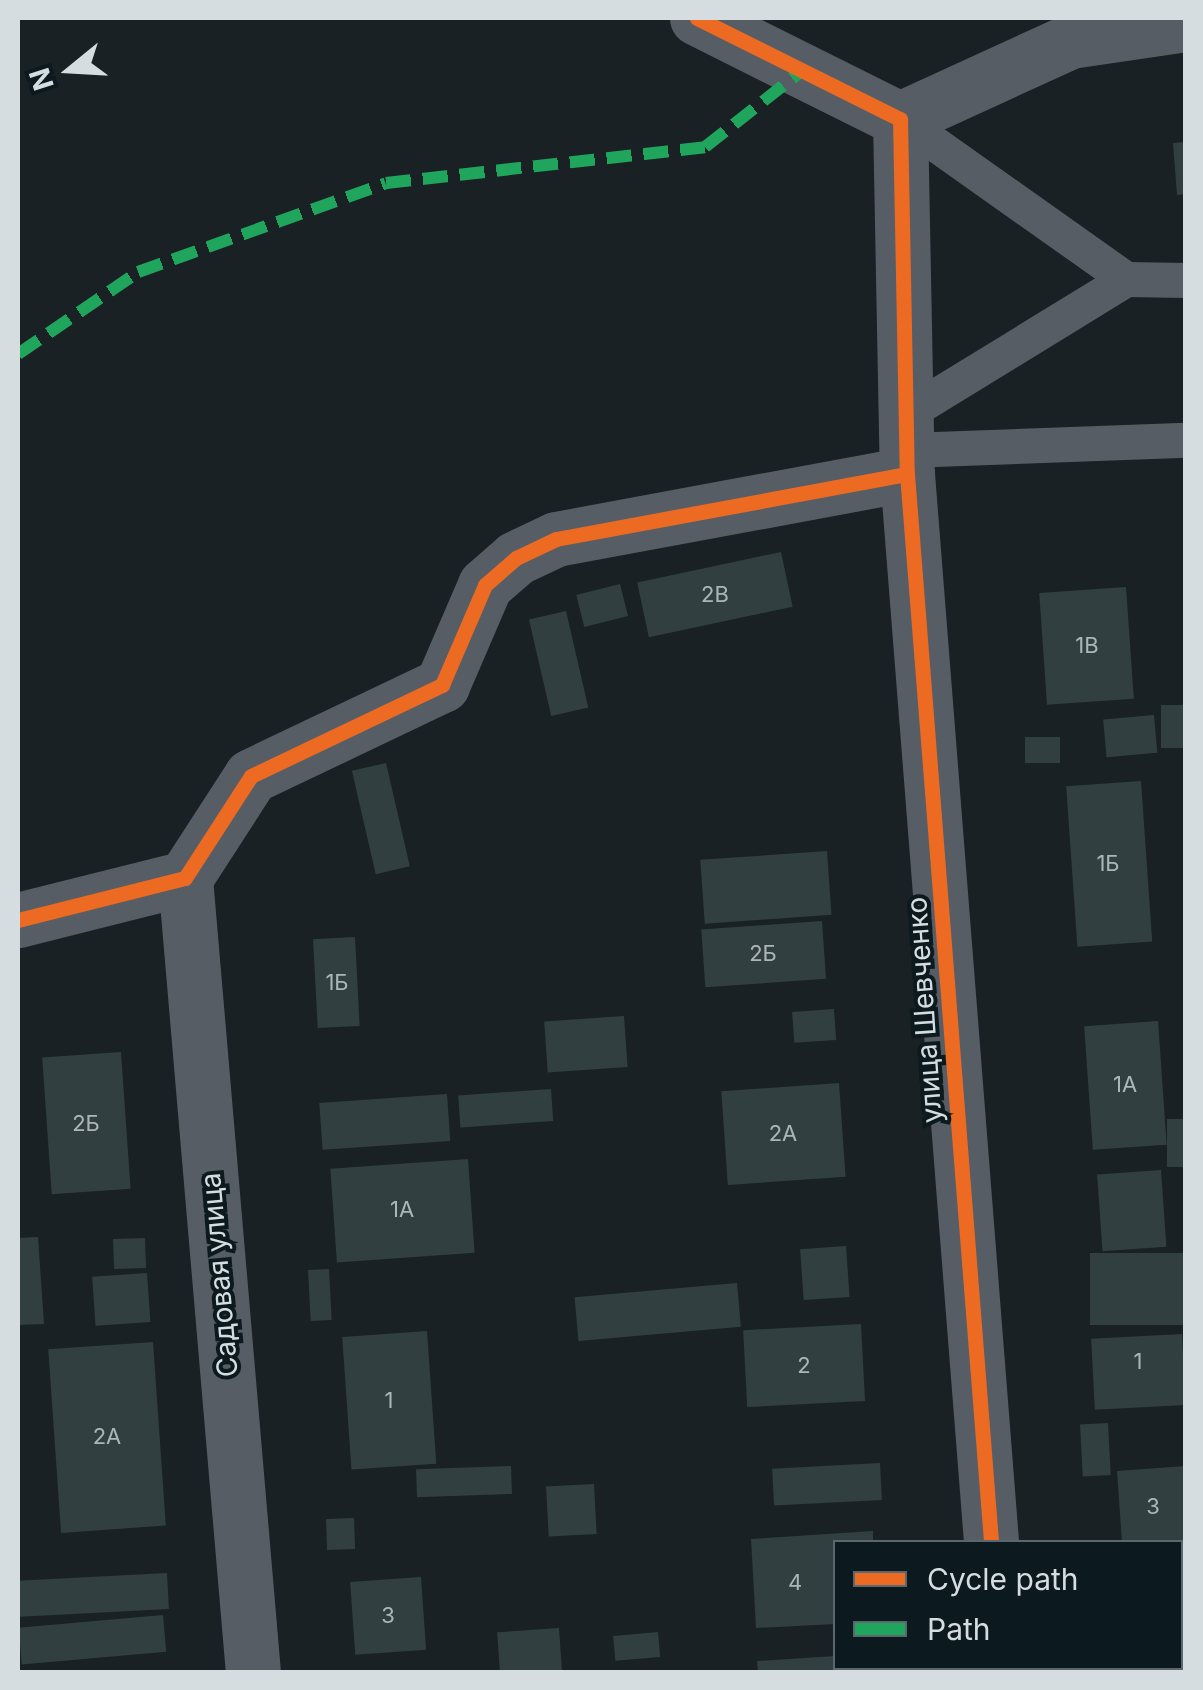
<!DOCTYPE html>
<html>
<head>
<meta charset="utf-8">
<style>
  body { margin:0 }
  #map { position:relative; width:1203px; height:1690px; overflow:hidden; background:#192124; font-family:Inter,sans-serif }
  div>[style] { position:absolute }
  .building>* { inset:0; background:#313f40; transform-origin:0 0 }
  .lane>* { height:35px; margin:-17.5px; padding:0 17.5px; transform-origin:17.5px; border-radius:17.5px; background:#575d65 }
  .street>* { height:55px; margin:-27.5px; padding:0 27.5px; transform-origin:27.5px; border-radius:27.5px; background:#575d65 }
  .quiet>* { height:12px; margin-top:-6px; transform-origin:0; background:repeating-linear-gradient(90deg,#20a55d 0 25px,transparent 0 37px) }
  .cycleway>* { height:15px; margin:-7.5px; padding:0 7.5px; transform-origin:7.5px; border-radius:7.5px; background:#ed6a23 }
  span { translate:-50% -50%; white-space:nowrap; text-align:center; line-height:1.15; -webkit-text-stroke:8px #0c191f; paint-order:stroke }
  .number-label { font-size:22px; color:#acb6b9 }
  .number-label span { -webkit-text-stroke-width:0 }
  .street-label { font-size:28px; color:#d5dde1 }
  .frame { position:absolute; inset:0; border:20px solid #d5dde1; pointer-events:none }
  .legend { position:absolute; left:833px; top:1540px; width:350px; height:130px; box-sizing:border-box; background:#0c191f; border:2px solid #5c676d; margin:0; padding:12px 18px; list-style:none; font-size:30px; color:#d5dde1 }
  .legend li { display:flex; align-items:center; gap:20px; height:50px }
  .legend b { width:50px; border:2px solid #5c676d }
  .north { position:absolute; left:20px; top:20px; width:100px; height:100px; -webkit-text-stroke:8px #0c191f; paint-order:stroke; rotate:252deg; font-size:28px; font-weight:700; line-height:40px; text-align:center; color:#d5dde1 }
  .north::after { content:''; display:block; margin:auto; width:35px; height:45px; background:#d5dde1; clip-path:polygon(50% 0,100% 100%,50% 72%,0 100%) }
</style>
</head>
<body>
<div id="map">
  <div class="building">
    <i style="clip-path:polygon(1186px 142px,1186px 194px,1177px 195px,1173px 143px)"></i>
    <i style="left:781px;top:552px;width:56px;height:147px;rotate:78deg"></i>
    <i style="left:620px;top:584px;width:33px;height:45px;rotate:76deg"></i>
    <i style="left:1126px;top:587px;width:112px;height:87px;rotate:86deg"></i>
    <i style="left:566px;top:611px;width:99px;height:38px;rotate:77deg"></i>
    <i style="left:1186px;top:705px;width:43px;height:25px;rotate:90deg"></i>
    <i style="left:1154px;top:715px;width:38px;height:51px;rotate:85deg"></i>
    <i style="left:1060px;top:737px;width:26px;height:35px;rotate:90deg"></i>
    <i style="left:386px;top:763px;width:106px;height:35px;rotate:77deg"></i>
    <i style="left:1141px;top:781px;width:161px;height:75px;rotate:86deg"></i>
    <i style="left:827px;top:851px;width:64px;height:127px;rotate:86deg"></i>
    <i style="left:822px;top:921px;width:58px;height:121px;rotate:86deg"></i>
    <i style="left:355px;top:937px;width:89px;height:42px;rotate:87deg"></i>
    <i style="left:834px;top:1009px;width:31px;height:42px;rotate:86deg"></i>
    <i style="left:624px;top:1016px;width:51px;height:80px;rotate:86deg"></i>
    <i style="left:1158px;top:1021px;width:124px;height:74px;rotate:86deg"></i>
    <i style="left:121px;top:1052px;width:137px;height:79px;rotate:86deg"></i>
    <i style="left:839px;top:1083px;width:94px;height:118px;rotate:86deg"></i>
    <i style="left:551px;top:1089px;width:32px;height:93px;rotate:86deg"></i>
    <i style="left:447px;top:1094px;width:47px;height:128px;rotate:86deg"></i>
    <i style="left:1186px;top:1119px;width:48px;height:19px;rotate:90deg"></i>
    <i style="left:468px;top:1159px;width:94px;height:138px;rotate:86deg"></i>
    <i style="left:1161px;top:1170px;width:77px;height:64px;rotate:86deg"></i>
    <i style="clip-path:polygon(38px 1237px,44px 1324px,18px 1325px,18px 1238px)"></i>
    <i style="left:145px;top:1238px;width:30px;height:32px;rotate:88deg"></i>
    <i style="left:846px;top:1246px;width:51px;height:46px;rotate:86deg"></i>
    <i style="left:1186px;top:1253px;width:72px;height:96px;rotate:90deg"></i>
    <i style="left:329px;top:1269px;width:51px;height:21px;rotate:87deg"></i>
    <i style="left:147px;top:1273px;width:49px;height:55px;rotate:86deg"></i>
    <i style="left:737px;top:1283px;width:44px;height:163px;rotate:85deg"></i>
    <i style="left:861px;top:1324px;width:77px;height:118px;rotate:87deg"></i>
    <i style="left:427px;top:1331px;width:133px;height:85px;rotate:86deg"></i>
    <i style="left:1182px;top:1334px;width:71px;height:91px;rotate:87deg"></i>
    <i style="left:153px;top:1342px;width:184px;height:105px;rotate:86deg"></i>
    <i style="left:1108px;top:1423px;width:52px;height:28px;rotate:87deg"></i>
    <i style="left:880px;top:1463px;width:37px;height:108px;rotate:87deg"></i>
    <i style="left:511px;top:1466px;width:28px;height:95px;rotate:88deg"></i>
    <i style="clip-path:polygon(1186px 1466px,1186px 1551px,1180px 1551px,1180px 1542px,1122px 1542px,1117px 1471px)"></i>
    <i style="left:594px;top:1484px;width:50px;height:48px;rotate:87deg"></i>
    <i style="left:354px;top:1518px;width:31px;height:28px;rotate:88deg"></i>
    <i style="clip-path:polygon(873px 1531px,873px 1542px,836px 1542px,836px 1624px,756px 1628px,751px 1539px)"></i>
    <i style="left:1186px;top:1564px;width:64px;height:6px;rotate:90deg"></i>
    <i style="left:167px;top:1573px;width:36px;height:149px;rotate:87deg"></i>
    <i style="left:421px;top:1577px;width:73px;height:71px;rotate:86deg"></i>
    <i style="left:163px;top:1615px;width:37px;height:145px;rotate:85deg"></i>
    <i style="left:559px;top:1628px;width:44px;height:62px;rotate:86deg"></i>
    <i style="left:658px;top:1632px;width:25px;height:45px;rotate:85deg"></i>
    <i style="clip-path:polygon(836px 1656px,836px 1668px,885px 1668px,885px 1672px,758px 1672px,757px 1661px)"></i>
  </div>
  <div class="lane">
    <i style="left:900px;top:119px;width:277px;rotate:35.3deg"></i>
    <i style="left:906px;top:414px;width:258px;rotate:-31.5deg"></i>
    <i style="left:1126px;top:279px;width:60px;rotate:1deg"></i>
    <i style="left:907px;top:450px;width:279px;rotate:-2.1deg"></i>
  </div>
  <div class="street">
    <i style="left:697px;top:18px;width:227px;rotate:26.5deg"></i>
    <i style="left:900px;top:119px;width:355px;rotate:88.9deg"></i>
    <i style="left:907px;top:474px;width:1071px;rotate:85.5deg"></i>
    <i style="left:900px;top:119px;width:187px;rotate:-24.6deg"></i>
    <i style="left:1070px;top:41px;width:117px;rotate:-8.3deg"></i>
    <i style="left:185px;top:878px;width:797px;rotate:85.11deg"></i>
    <i style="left:18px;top:920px;width:172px;rotate:-14.1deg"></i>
    <i style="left:185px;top:878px;width:121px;rotate:-57.1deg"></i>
    <i style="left:251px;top:776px;width:212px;rotate:-25.5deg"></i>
    <i style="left:442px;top:685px;width:109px;rotate:-66.7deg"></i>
    <i style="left:485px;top:585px;width:41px;rotate:-41.1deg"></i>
    <i style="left:516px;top:558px;width:44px;rotate:-25.4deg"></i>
    <i style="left:556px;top:539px;width:357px;rotate:-10.5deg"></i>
    <i style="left:1001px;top:1668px;width:4px;rotate:90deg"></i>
  </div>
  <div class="quiet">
    <i style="left:18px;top:354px;width:145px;rotate:-34.3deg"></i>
    <i style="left:138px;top:272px;width:263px;rotate:-19.7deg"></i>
    <i style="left:386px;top:183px;width:321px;rotate:-6.4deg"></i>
    <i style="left:705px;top:147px;width:125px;rotate:-38.2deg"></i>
  </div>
  <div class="cycleway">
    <i style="left:697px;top:18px;width:227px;rotate:26.5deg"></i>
    <i style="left:900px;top:119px;width:355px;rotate:88.9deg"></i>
    <i style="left:907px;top:474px;width:1071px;rotate:85.5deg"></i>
    <i style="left:18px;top:920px;width:172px;rotate:-14.1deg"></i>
    <i style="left:185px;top:878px;width:121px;rotate:-57.1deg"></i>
    <i style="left:251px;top:776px;width:212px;rotate:-25.5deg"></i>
    <i style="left:442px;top:685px;width:109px;rotate:-66.7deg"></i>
    <i style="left:485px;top:585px;width:41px;rotate:-41.1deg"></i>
    <i style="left:516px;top:558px;width:44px;rotate:-25.4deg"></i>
    <i style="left:556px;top:539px;width:357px;rotate:-10.5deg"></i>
  </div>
  <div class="number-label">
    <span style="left:715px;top:595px">2В</span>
    <span style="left:1087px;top:646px">1В</span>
    <span style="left:1108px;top:864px">1Б</span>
    <span style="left:763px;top:954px">2Б</span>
    <span style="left:337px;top:983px">1Б</span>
    <span style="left:1125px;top:1085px">1А</span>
    <span style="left:86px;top:1124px">2Б</span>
    <span style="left:783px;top:1134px">2А</span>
    <span style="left:402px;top:1210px">1А</span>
    <span style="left:1138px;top:1362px">1</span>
    <span style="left:804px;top:1366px">2</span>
    <span style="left:389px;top:1401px">1</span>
    <span style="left:107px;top:1437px">2А</span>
    <span style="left:1153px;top:1507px">3</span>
    <span style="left:795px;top:1583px">4</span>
    <span style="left:388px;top:1616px">3</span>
  </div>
  <div class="street-label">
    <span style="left:924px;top:1010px;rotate:-94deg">улица Шевченко</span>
    <span style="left:219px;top:1275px;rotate:-95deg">Садовая улица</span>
  </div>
  <div class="frame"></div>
  <ul class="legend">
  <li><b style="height:12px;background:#ed6a23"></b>Cycle path</li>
  <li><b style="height:12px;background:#20a55d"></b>Path</li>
  </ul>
  <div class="north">N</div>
</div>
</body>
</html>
